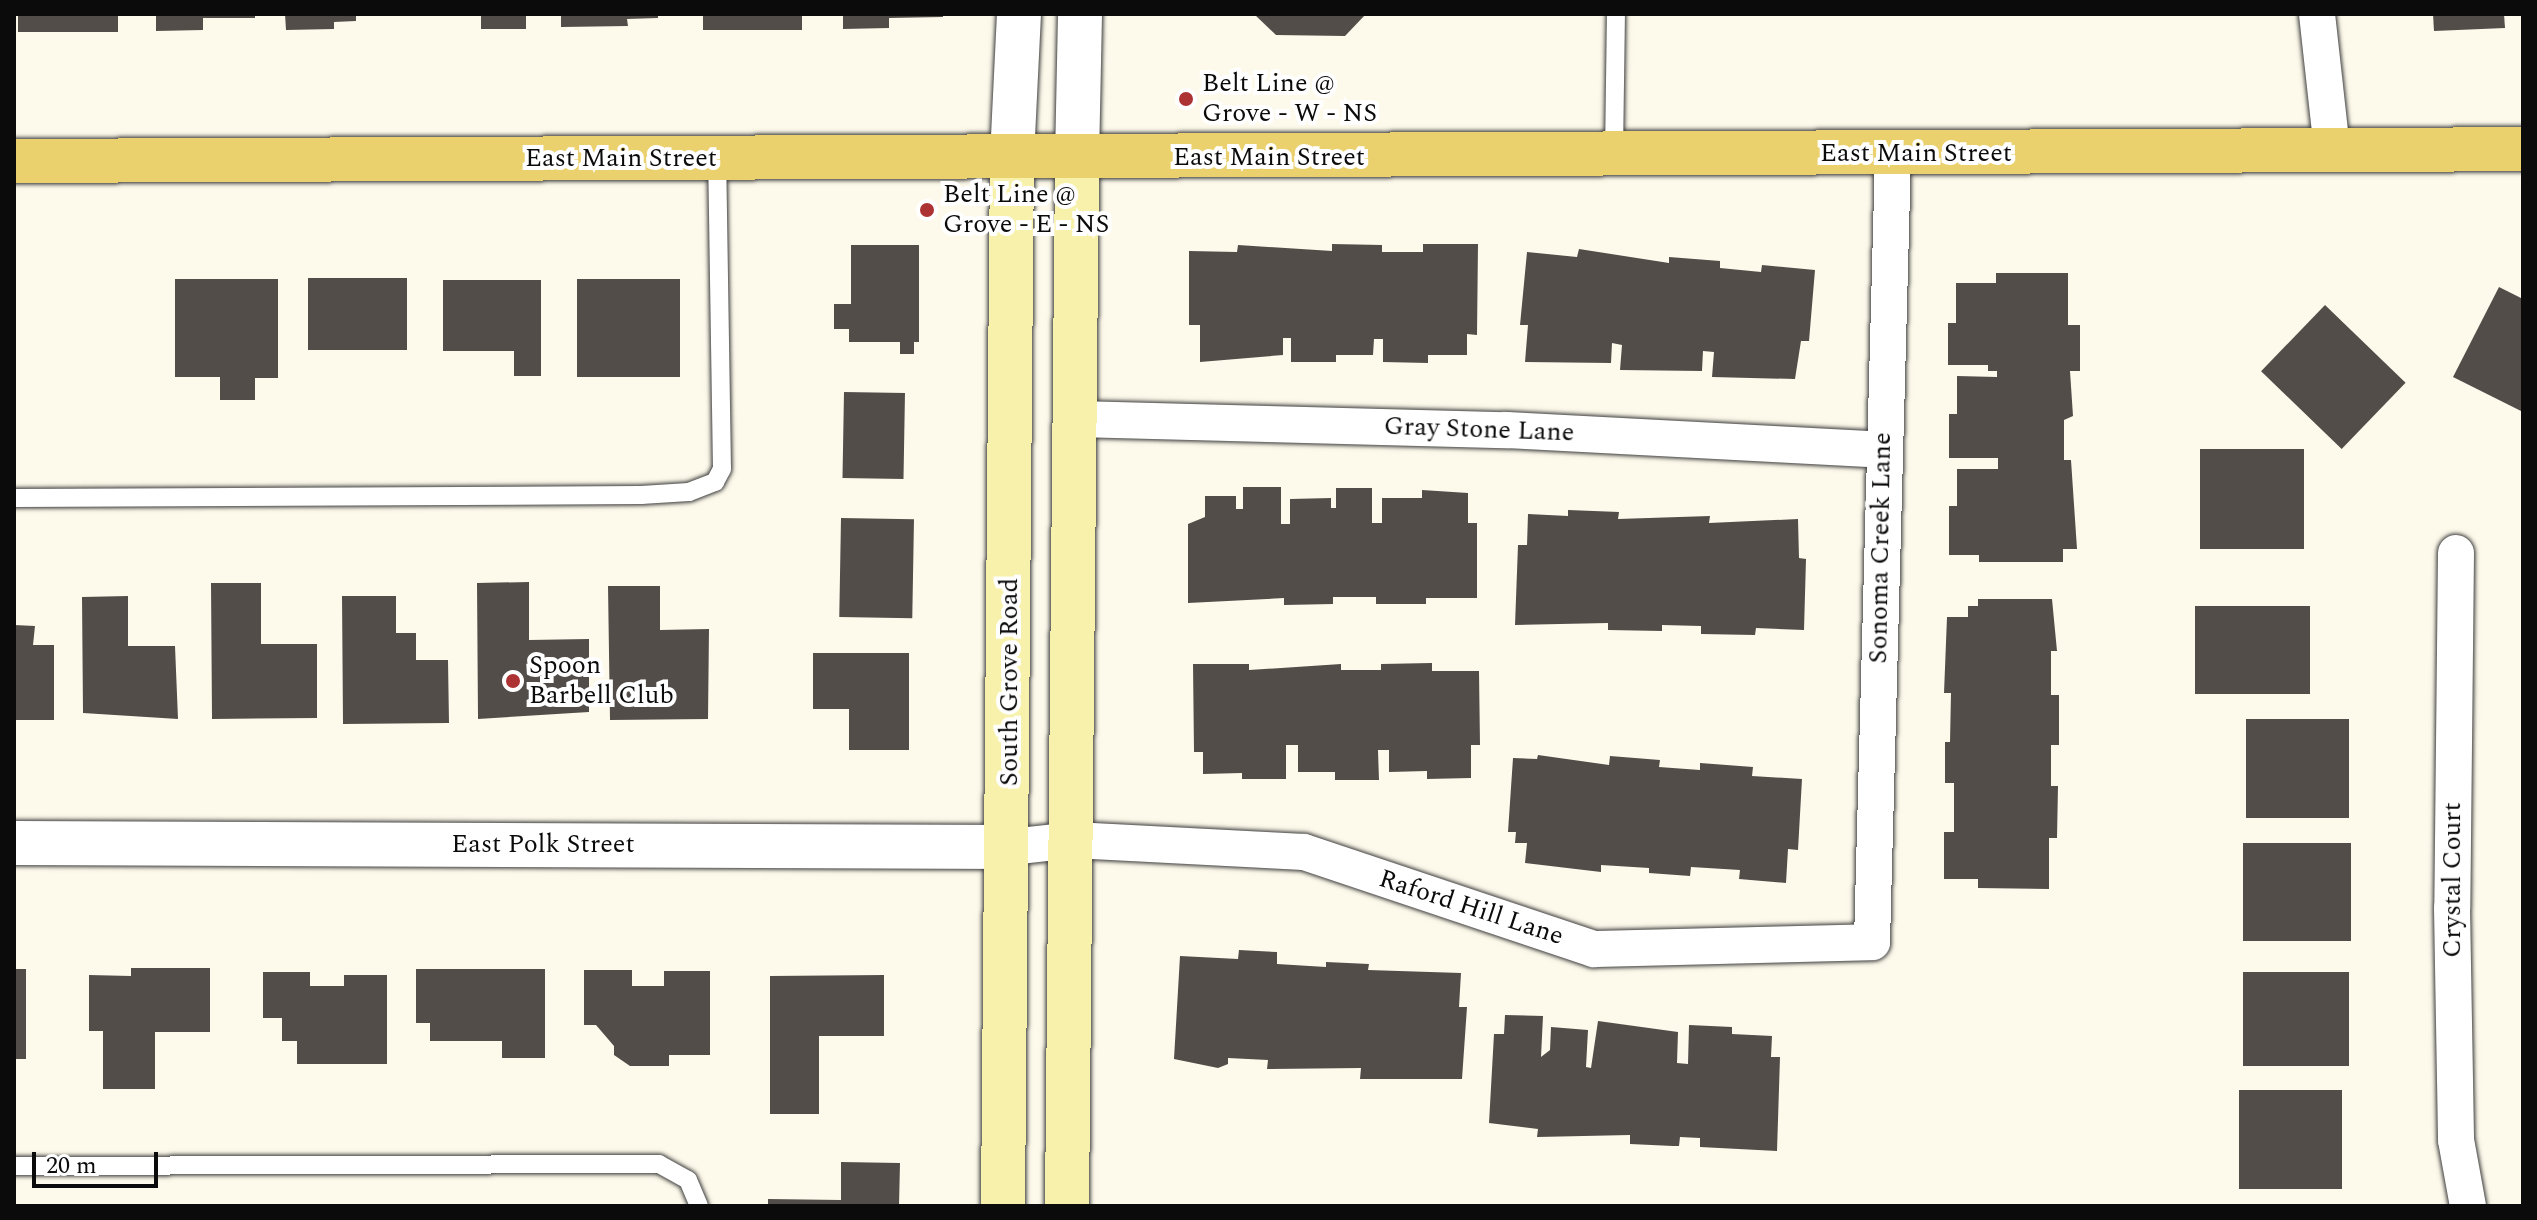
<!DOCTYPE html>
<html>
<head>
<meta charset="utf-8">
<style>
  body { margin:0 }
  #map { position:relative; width:2537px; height:1220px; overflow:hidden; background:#fdfaeb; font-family:Spectral,serif }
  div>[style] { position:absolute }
  .building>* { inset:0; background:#524d49; transform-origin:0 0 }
  .roads { filter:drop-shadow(0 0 2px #3e3e3e) drop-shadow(0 0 2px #3e3e3e) }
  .service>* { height:18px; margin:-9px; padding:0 9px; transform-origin:9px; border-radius:9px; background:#fff }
  .minor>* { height:36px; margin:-18px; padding:0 18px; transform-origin:18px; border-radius:18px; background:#fff }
  .tertiary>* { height:44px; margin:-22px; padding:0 22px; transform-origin:22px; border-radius:22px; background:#fff }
  .secondary>* { height:44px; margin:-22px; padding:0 22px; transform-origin:22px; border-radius:22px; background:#f7f1ac }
  .primary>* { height:44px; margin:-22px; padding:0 22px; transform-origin:22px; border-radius:22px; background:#ead16e }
  .dots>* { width:22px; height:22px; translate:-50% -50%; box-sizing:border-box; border:4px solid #fff; border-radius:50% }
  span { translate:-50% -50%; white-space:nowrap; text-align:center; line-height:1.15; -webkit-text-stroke:8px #fff; paint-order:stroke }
  .poi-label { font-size:26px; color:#0b0b0b }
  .left { translate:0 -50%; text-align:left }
  .street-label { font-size:26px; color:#0b0b0b }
  .frame { position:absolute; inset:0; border:16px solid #0b0b0b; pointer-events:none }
  .scale { position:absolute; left:32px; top:1152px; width:126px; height:36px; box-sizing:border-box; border:4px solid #0b0b0b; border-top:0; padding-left:10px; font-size:24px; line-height:28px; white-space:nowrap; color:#0b0b0b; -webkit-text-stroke:6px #fff; paint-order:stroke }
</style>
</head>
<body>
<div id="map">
  <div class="building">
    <i style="left:18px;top:14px;width:100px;height:18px"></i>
    <i style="clip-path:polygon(156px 14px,255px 14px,255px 18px,203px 18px,203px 30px,156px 31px)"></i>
    <i style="clip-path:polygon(285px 14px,356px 14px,356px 21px,334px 22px,334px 29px,286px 30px)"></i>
    <i style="left:481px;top:14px;width:45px;height:15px"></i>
    <i style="clip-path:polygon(561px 14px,658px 14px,658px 18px,627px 19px,628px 26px,561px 27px)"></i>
    <i style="left:703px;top:14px;width:99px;height:16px"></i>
    <i style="clip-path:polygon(843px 14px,943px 14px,943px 17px,889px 18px,889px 28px,843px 29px)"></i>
    <i style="clip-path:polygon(1254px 14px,1366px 14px,1345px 36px,1276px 35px)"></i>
    <i style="clip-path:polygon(2433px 14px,2504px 14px,2505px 28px,2434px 31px)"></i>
    <i style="clip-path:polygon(1332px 244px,1382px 245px,1382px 252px,1423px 252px,1423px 244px,1478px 244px,1477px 335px,1467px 334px,1467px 355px,1428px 355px,1428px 363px,1383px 362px,1383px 339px,1374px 339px,1373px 355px,1336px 355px,1336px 362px,1291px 362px,1291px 338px,1283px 338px,1283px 355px,1200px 362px,1200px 325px,1189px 325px,1189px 251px,1237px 252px,1238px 245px,1332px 251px)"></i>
    <i style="clip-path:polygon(851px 245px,919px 245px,919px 342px,914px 342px,914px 354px,900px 354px,900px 342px,849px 342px,849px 329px,834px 329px,834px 304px,851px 304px)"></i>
    <i style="clip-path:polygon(1579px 249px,1669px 263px,1669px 257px,1720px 261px,1720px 268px,1761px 272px,1762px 265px,1815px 270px,1809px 341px,1801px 341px,1795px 379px,1712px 377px,1714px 352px,1703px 351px,1702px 371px,1620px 370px,1622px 345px,1612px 343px,1611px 363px,1525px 362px,1528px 325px,1520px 325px,1527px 252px,1577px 257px)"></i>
    <i style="clip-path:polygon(1996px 273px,2068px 273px,2068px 325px,2080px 325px,2080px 371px,2070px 371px,2073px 416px,2064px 420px,2064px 460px,2071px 460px,2077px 549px,2063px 549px,2063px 562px,1979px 562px,1979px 555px,1949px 555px,1949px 506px,1957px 506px,1957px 469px,1998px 469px,1998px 458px,1949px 458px,1949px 414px,1957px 414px,1957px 376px,1997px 377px,1997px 371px,1988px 371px,1988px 365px,1948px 365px,1948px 323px,1956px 323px,1956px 283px,1996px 283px)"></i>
    <i style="left:308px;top:278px;width:99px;height:72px"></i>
    <i style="clip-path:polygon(175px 279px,278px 279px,278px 378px,255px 378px,255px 400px,220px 400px,220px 377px,175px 377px)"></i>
    <i style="left:577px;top:279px;width:103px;height:98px"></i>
    <i style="clip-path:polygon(443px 280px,541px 280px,541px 376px,514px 376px,514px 351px,443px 351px)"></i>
    <i style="clip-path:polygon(2499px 287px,2523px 299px,2523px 412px,2453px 377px)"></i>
    <i style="left:2325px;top:305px;width:112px;height:92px;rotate:44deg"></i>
    <i style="left:844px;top:392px;width:61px;height:86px;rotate:1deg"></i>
    <i style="left:2200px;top:449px;width:104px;height:100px"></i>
    <i style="clip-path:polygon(1243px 487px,1281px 487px,1281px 524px,1290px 524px,1290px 499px,1331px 498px,1331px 508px,1336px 508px,1336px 488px,1372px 488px,1372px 523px,1382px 523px,1382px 498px,1422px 498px,1422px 490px,1468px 493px,1468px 523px,1477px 523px,1477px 598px,1426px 598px,1426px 604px,1376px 604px,1376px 597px,1333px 597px,1333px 604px,1284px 605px,1284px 598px,1188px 603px,1188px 524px,1205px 517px,1205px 496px,1236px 496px,1236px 509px,1243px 509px)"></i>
    <i style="clip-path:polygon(1568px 510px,1619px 512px,1618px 519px,1710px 516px,1709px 523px,1798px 519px,1799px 558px,1806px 559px,1804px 630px,1756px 628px,1755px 635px,1701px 634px,1701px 626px,1662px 625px,1662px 631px,1608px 630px,1608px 623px,1515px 625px,1518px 545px,1527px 545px,1528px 514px,1568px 516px)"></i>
    <i style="left:841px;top:518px;width:73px;height:99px;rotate:1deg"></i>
    <i style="clip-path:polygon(529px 582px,529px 640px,589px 639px,589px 712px,478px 719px,477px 583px)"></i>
    <i style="clip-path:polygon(211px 583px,261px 583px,261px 644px,317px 644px,317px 718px,212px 719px)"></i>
    <i style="clip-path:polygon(608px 586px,660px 586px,660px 630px,709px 629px,708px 719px,610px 720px)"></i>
    <i style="clip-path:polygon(128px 596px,128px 646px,175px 646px,178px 719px,83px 713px,82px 597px)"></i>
    <i style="clip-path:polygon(342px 596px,396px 596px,396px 633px,416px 633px,416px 660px,448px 660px,449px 723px,343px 724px)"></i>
    <i style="clip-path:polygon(1978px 599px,2052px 599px,2057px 651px,2051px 651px,2051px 695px,2059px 695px,2059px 745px,2051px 745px,2051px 786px,2058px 786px,2057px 838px,2049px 838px,2049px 889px,1978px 888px,1978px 879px,1944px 879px,1944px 832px,1954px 832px,1954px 783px,1945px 783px,1945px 742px,1950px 742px,1951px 693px,1944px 693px,1947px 617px,1968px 617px,1968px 606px,1978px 606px)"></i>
    <i style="left:2195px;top:606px;width:115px;height:88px"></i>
    <i style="clip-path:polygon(14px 625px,35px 626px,33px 645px,54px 645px,54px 720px,14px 720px)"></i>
    <i style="clip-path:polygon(813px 653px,909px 653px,909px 750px,849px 750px,849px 709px,813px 709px)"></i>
    <i style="clip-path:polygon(1432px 663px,1432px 671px,1479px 671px,1480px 745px,1471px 745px,1471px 778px,1427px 779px,1427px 771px,1389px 772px,1389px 750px,1378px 750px,1379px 780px,1335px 780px,1335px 772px,1298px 772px,1298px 745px,1286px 745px,1286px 779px,1242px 779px,1242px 773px,1203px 774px,1203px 752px,1194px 752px,1193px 664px,1249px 664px,1249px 670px,1341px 664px,1341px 670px,1381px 670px,1381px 664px)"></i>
    <i style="left:2246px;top:719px;width:103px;height:99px"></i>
    <i style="clip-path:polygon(1538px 755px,1609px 765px,1610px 756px,1660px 760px,1659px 767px,1700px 770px,1700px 763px,1753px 767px,1752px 776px,1802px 779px,1798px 850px,1788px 849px,1786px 883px,1739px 879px,1740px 870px,1691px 867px,1690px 876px,1649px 873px,1649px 868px,1601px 865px,1601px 872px,1525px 863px,1527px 843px,1515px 843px,1516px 832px,1508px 832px,1513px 758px,1537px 759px)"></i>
    <i style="left:2243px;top:843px;width:108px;height:98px"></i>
    <i style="clip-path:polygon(1239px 950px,1277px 952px,1277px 964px,1326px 967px,1326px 962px,1369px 964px,1368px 970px,1461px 973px,1459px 1007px,1467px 1007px,1462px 1079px,1360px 1079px,1361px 1068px,1267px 1069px,1268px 1060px,1228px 1058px,1228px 1064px,1218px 1068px,1174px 1059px,1180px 956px,1238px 959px)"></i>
    <i style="clip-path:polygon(131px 968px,210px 968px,210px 1032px,155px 1032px,155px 1089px,103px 1089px,103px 1031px,89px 1031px,89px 975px,131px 976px)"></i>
    <i style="left:14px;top:969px;width:12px;height:90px"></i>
    <i style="clip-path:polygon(416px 969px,545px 969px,545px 1058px,502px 1058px,502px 1041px,430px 1041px,430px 1023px,416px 1023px)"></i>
    <i style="clip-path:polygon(584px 970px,632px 970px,632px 986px,664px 986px,664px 971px,710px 971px,710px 1055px,669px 1055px,669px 1066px,630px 1066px,614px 1055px,614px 1046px,596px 1025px,584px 1025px)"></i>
    <i style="clip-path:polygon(263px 972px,310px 972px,310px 986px,344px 986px,344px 975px,387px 975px,387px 1064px,297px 1064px,297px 1041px,282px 1041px,282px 1018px,263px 1018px)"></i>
    <i style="left:2243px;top:972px;width:106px;height:94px"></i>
    <i style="clip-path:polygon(884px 975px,884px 1036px,819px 1036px,819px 1114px,770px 1114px,770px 976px)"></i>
    <i style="clip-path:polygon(1505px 1015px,1543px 1016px,1541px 1057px,1550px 1050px,1551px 1027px,1588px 1030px,1586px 1067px,1591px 1068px,1598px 1021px,1678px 1032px,1677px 1063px,1688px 1064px,1689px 1025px,1732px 1027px,1732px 1034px,1772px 1036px,1771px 1057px,1780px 1057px,1777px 1151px,1700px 1147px,1700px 1138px,1680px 1137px,1679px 1146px,1673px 1146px,1630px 1144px,1630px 1135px,1537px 1137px,1538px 1129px,1489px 1123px,1494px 1034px,1504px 1034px)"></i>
    <i style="left:2239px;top:1090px;width:103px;height:99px"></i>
    <i style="clip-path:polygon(841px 1162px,900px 1163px,899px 1206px,768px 1206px,768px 1199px,841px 1200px)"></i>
  </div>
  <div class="roads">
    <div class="service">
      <i style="left:1614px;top:154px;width:140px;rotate:-89.2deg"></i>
      <i style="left:14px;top:498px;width:627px;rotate:-0.27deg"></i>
      <i style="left:641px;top:495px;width:48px;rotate:-3.6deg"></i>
      <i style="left:689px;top:492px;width:28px;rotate:-21deg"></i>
      <i style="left:715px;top:482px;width:15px;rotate:-62deg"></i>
      <i style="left:722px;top:469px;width:310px;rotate:-90.9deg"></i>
      <i style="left:14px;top:1166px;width:645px;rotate:-0.18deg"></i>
      <i style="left:659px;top:1164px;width:33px;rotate:29deg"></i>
      <i style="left:688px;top:1180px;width:28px;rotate:67deg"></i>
    </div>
    <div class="minor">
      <i style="left:2317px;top:14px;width:137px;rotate:83.7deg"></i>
      <i style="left:1076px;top:419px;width:430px;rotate:1.5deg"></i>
      <i style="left:1506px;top:430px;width:378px;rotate:3deg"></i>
      <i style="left:2456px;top:553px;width:355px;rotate:90.6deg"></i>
      <i style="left:2452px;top:908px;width:232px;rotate:89deg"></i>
      <i style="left:2456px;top:1140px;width:67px;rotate:79.7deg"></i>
      <i style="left:1010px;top:847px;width:63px;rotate:-6.3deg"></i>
      <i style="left:1073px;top:840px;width:231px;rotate:3deg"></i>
      <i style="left:1304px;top:852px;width:306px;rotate:18.5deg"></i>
      <i style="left:1594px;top:949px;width:278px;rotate:-1.4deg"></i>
      <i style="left:1872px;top:942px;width:788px;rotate:-88.47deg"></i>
    </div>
    <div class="tertiary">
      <i style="left:1012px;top:157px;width:143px;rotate:-87.2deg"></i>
      <i style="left:1077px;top:158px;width:144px;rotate:-88.8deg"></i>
      <i style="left:14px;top:843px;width:996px;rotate:0.23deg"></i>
    </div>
    <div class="secondary">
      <i style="left:1003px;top:1206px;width:1049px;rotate:-89.51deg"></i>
      <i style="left:1067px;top:1206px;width:1048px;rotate:-89.45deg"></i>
    </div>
    <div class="primary">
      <i style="left:14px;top:161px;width:2509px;rotate:-0.27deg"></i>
    </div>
  </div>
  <div class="dots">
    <i style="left:1186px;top:99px;background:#ac3233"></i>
    <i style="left:927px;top:210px;background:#ac3233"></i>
    <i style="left:513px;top:681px;background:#ac3233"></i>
  </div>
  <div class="poi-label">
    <span class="left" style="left:1202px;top:99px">Belt Line @<br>Grove - W - NS</span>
    <span class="left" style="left:943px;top:210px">Belt Line @<br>Grove - E - NS</span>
    <span class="left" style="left:529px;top:681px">Spoon<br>Barbell Club</span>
  </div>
  <div class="street-label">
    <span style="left:1916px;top:154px">East Main Street</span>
    <span style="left:1269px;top:158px">East Main Street</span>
    <span style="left:621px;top:159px">East Main Street</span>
    <span style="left:1479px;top:430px;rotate:2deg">Gray Stone Lane</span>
    <span style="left:1881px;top:548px;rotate:-89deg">Sonoma Creek Lane</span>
    <span style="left:1010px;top:682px;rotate:-90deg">South Grove Road</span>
    <span style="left:543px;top:845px">East Polk Street</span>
    <span style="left:2453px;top:880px;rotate:-90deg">Crystal Court</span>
    <span style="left:1471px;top:908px;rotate:18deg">Raford Hill Lane</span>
  </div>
  <div class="frame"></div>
  <div class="scale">20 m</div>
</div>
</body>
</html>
